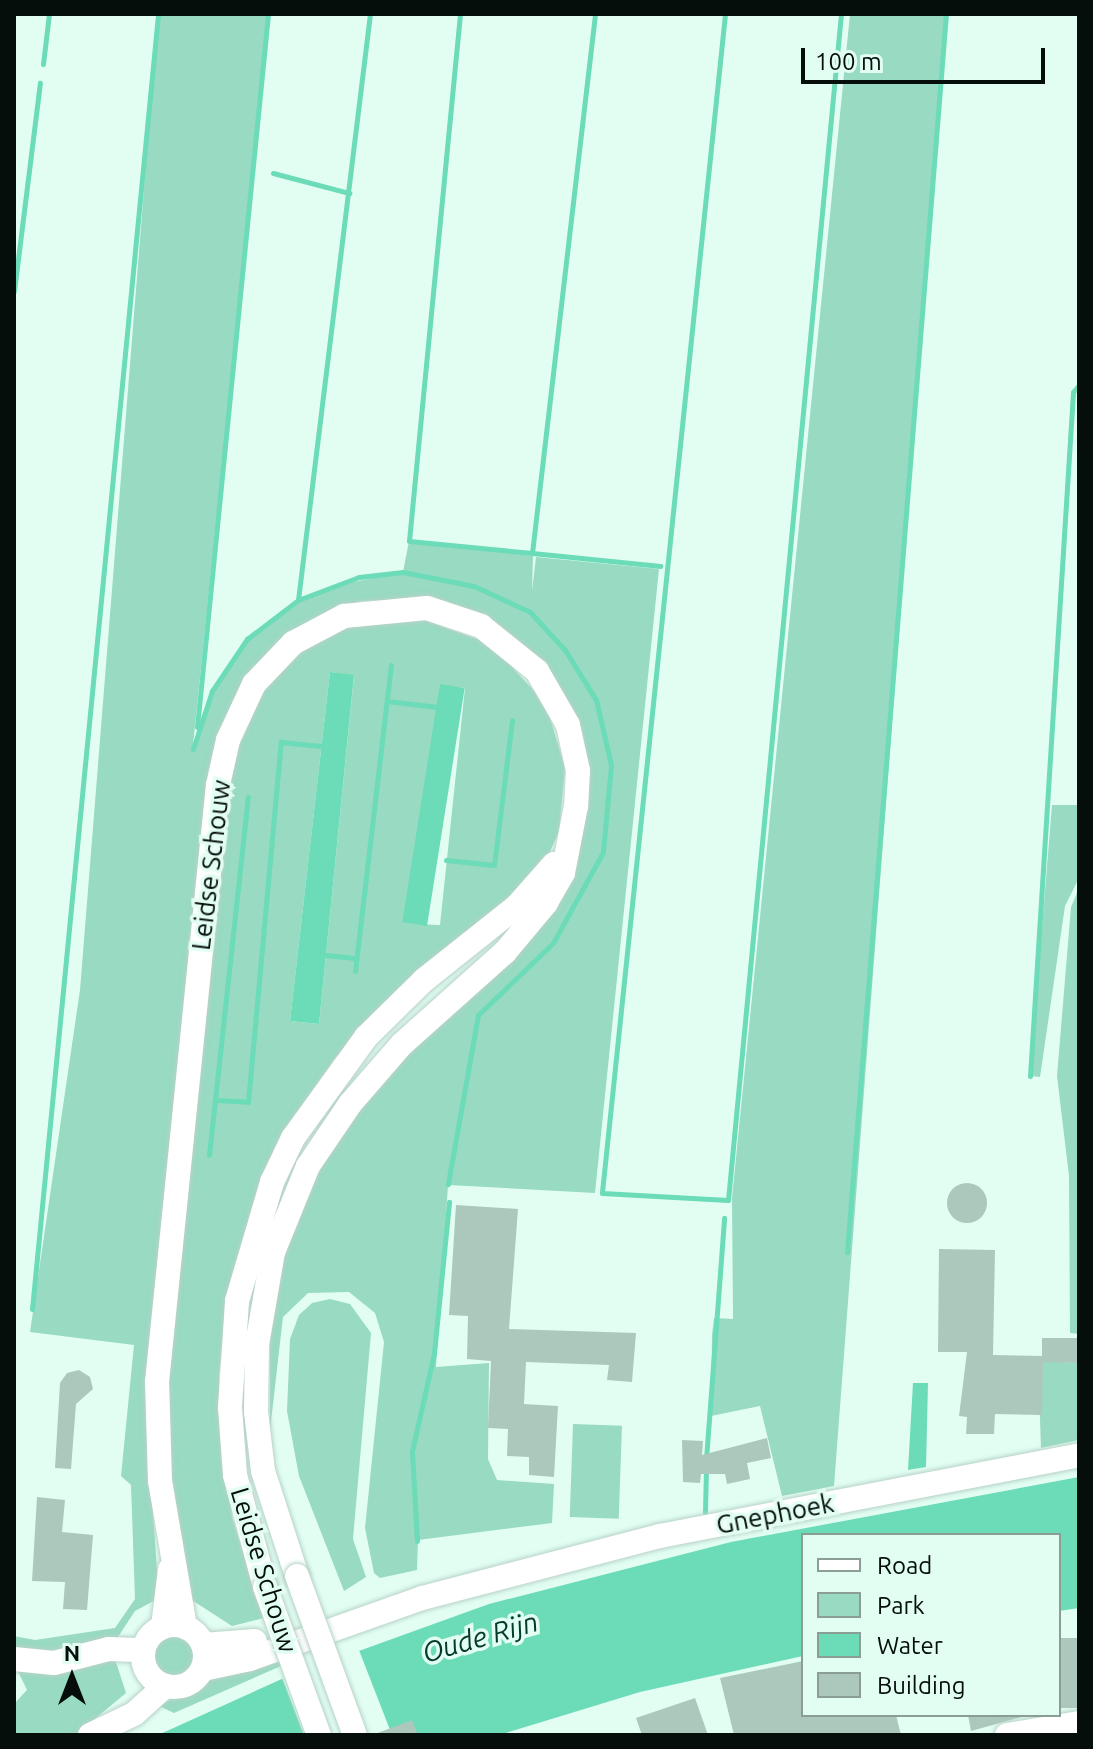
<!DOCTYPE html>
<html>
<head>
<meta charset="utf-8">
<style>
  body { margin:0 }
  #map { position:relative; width:1093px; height:1749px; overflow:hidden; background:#e2fef3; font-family:Ubuntu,sans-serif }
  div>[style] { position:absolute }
  .green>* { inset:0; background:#98dac2; transform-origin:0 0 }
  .round { border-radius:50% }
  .water>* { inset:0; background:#6cdbb7; transform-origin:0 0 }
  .pier>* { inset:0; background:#e2fef3 }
  .stream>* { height:5px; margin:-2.5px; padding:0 2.5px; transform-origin:2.5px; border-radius:2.5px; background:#6cdbb7 }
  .building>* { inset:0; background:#acc7bc; transform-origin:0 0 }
  .roads { filter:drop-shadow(0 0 2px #b7d2c7) drop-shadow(0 0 2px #b7d2c7) }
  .minor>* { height:24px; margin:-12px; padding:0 12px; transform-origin:12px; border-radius:12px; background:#fff }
  .minor>.ring { margin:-12px; padding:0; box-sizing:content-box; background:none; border:24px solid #fff; border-radius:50% }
  .bridges { filter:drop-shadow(0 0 2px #b7d2c7) drop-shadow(0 0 2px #b7d2c7) }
  .minor-bridge>* { height:24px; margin:-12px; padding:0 12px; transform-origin:12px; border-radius:12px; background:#fff }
  span { translate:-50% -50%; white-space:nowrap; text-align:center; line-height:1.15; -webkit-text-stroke:7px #e2fef3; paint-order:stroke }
  .street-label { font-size:26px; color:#050e0b }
  .water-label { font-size:28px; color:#063a2c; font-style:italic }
  .frame { position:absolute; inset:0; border:16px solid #050e0b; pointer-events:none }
  .legend { position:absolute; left:801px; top:1533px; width:260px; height:184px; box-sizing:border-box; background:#e2fef3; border:2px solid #8a9e96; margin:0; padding:10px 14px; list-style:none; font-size:24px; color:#050e0b }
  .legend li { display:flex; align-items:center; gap:16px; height:40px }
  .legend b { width:40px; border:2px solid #8a9e96 }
  .north { position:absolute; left:32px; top:1637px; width:80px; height:80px; -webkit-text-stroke:6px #e2fef3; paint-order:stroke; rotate:0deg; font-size:22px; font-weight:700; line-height:32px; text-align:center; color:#050e0b }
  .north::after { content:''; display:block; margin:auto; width:28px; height:36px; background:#050e0b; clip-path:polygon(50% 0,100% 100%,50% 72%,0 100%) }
  .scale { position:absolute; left:801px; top:48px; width:244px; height:36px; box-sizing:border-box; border:4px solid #050e0b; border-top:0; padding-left:10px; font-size:24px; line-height:28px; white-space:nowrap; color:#050e0b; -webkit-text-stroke:6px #e2fef3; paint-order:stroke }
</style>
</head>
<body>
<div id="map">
  <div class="green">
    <i style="clip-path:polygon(158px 14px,268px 14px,193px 745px,212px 691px,247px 639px,298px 600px,328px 587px,403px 572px,409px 541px,533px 556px,532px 591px,536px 557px,659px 569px,595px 1193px,448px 1185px,436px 1367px,489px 1363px,488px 1459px,497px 1480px,554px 1484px,552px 1523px,418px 1540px,417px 1570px,380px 1578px,374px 1573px,365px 1528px,384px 1342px,375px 1313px,349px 1292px,308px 1293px,283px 1317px,270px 1430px,270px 1333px,283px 1258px,324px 1156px,359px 1102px,553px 900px,575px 715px,548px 667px,496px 623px,431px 599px,360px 601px,284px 637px,245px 679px,221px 728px,151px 1484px,159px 1598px,135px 1611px,116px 1640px,55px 1655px,14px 1652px,14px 1636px,35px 1640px,115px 1628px,135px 1599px,131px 1485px,121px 1476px,134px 1345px,30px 1332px,80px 990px)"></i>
    <i style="clip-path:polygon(850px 14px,946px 14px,834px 1486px,782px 1496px,760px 1406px,711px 1416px,712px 1335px,714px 1318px,733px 1319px,732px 1198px)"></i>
    <i style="clip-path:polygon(evenodd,421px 619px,491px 644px,546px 704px,565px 768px,559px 832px,541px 871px,336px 1057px,291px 1121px,257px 1191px,227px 1300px,219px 1376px,232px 1517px,264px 1618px,232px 1626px,187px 1597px,164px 1425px,229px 779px,245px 726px,267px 685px,301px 651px,347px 627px,421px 619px,330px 672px,354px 676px,319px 1024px,290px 1021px,330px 672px,421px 619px,440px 685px,465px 688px,440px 925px,415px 924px,440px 685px)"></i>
    <i style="clip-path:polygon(1052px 805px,1079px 805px,1079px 878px,1065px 906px,1040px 1077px,1030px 1076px)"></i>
    <i style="clip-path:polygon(1079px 888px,1079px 1334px,1070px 1333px,1069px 1176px,1057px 1076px,1071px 907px)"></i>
    <i style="clip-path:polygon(330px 1299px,350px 1304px,371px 1333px,353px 1539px,366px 1577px,344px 1591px,299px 1476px,287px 1411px,290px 1339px,299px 1315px,312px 1303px)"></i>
    <i style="clip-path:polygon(1038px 1361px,1079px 1363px,1079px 1440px,1041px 1448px)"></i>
    <i style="left:573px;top:1424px;width:49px;height:93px;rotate:2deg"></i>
    <i class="round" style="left:155px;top:1637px;width:38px;height:38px"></i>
    <i style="clip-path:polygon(277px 1654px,281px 1666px,174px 1713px,159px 1706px,206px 1680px)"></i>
    <i style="clip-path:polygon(114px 1656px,126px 1693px,85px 1727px,75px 1735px,14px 1735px,14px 1704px,27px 1690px,15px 1665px)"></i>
  </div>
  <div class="water">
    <i style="clip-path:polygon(330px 672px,354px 675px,319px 1024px,290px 1021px)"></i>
    <i style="left:440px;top:684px;width:25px;height:241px;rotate:9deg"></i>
    <i style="clip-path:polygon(913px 1383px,928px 1383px,926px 1467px,908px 1470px)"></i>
    <i style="clip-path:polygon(1079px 1477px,1079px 1608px,1059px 1611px,1059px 1535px,803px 1535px,803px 1656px,640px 1692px,499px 1735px,158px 1735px,284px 1678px,489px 1604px,731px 1542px)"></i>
  </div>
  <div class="pier">
    <i style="clip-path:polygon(357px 1645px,392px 1735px,304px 1735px,281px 1675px)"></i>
  </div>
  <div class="stream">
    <i style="left:460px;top:14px;width:529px;rotate:95.53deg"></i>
    <i style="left:409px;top:541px;width:124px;rotate:5.6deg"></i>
    <i style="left:532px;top:553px;width:543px;rotate:-83.33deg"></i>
    <i style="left:725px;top:14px;width:1185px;rotate:95.96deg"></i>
    <i style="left:602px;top:1193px;width:126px;rotate:3.2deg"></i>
    <i style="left:728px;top:1200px;width:1191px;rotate:-84.56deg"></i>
    <i style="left:43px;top:64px;width:50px;rotate:-83.2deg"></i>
    <i style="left:273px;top:173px;width:79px;rotate:14.7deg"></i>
    <i style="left:14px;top:291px;width:210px;rotate:-82.9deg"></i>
    <i style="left:532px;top:553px;width:129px;rotate:5.8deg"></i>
    <i style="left:298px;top:600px;width:590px;rotate:-83deg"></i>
    <i style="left:387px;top:701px;width:51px;rotate:6.7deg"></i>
    <i style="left:197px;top:727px;width:717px;rotate:-84.31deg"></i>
    <i style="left:193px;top:749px;width:61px;rotate:-71.9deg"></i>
    <i style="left:212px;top:691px;width:63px;rotate:-56.1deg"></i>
    <i style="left:247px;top:639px;width:64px;rotate:-37.4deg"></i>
    <i style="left:298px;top:600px;width:65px;rotate:-20.7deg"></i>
    <i style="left:359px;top:577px;width:44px;rotate:-6.5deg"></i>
    <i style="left:403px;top:572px;width:72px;rotate:11.2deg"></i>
    <i style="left:474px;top:586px;width:62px;rotate:24.9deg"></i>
    <i style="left:530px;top:612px;width:52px;rotate:47.4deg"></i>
    <i style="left:565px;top:650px;width:59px;rotate:58.2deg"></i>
    <i style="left:596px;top:700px;width:67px;rotate:77deg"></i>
    <i style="left:611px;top:765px;width:87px;rotate:95.3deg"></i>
    <i style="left:603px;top:852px;width:104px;rotate:118.8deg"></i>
    <i style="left:553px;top:943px;width:104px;rotate:136.2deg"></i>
    <i style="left:478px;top:1015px;width:172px;rotate:100.1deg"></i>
    <i style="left:446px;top:860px;width:48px;rotate:5.9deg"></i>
    <i style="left:494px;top:865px;width:146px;rotate:-82.9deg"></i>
    <i style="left:326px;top:955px;width:31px;rotate:6deg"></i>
    <i style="left:355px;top:971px;width:308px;rotate:-83.3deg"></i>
    <i style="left:1030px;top:1076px;width:685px;rotate:-86.4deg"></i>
    <i style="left:1073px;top:392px;width:9px;rotate:-49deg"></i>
    <i style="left:215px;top:1100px;width:33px;rotate:3deg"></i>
    <i style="left:248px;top:1102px;width:362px;rotate:-84.8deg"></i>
    <i style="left:281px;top:742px;width:40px;rotate:5.7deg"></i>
    <i style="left:209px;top:1155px;width:360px;rotate:-83.8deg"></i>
    <i style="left:847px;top:1252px;width:1242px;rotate:-85.43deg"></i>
    <i style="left:32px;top:1309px;width:1301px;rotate:-84.44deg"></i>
    <i style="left:706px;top:1459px;width:242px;rotate:-85.7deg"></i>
    <i style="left:705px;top:1512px;width:43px;rotate:-88.7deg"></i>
    <i style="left:417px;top:1541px;width:90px;rotate:-93.2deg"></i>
    <i style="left:412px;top:1451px;width:100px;rotate:-77.3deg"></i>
    <i style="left:434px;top:1353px;width:152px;rotate:-84.3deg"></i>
  </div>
  <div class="building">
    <i class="round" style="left:947px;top:1183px;width:40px;height:40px"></i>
    <i style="clip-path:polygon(456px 1205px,518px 1209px,509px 1329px,636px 1333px,632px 1382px,607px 1380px,609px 1365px,526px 1362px,524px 1404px,558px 1406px,554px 1477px,529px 1475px,529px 1457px,507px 1456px,508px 1429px,488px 1428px,491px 1361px,467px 1359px,468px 1316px,449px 1315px)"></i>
    <i style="clip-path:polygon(939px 1249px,995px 1250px,993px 1355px,1042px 1356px,1042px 1338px,1079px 1338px,1079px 1363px,1043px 1362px,1042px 1415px,995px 1414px,994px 1434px,966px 1434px,967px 1417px,959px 1416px,967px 1352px,938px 1352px)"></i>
    <i style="clip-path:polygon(79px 1370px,90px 1377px,93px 1389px,76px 1404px,71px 1469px,55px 1468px,60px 1383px,67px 1373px)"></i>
    <i style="clip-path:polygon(767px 1438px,771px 1458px,747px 1463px,750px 1479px,727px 1484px,725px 1474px,701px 1474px,700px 1483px,683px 1482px,682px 1440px,703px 1441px,702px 1455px)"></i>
    <i style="clip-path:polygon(37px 1497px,65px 1500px,62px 1532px,93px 1535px,87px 1610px,63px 1609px,65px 1582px,32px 1581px)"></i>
    <i style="left:1079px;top:1638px;width:70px;height:20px;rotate:90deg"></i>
    <i style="clip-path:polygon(803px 1661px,803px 1715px,896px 1715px,901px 1735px,734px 1735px,720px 1678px)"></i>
    <i style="clip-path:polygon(695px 1698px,708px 1735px,642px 1735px,636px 1718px)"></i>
    <i style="clip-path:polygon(968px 1715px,1022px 1715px,1022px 1717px,971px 1731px)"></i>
    <i style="clip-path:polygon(412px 1720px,418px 1735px,375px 1735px,375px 1734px)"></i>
  </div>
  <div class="roads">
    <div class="minor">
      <i style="left:265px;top:1587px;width:116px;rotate:-105deg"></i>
      <i style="left:235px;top:1475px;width:68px;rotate:-94.2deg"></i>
      <i style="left:230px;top:1407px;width:106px;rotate:-86.2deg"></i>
      <i style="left:237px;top:1301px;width:124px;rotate:-73.6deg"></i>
      <i style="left:272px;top:1182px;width:49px;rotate:-64.5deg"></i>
      <i style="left:293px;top:1138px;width:125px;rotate:-54.1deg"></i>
      <i style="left:366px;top:1037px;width:81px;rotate:-44.5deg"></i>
      <i style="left:424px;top:980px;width:119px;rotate:-38.5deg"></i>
      <i style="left:517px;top:906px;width:56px;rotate:-48.6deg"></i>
      <i class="ring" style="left:143px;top:1625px;width:38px;height:38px"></i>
      <i style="left:163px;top:1627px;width:58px;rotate:-83.1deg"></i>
      <i style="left:185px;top:1627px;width:148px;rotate:-99.7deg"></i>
      <i style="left:160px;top:1481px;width:99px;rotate:-91.7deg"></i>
      <i style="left:157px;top:1382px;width:600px;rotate:-84.17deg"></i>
      <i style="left:218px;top:785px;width:46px;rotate:-77.5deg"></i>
      <i style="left:228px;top:740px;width:62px;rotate:-65.1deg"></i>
      <i style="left:254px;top:684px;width:57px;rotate:-46.4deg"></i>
      <i style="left:293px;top:643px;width:58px;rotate:-27.9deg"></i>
      <i style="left:344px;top:616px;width:83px;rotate:-5.5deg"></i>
      <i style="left:427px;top:608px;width:57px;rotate:18.4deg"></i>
      <i style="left:481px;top:626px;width:72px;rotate:38.8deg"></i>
      <i style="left:537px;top:671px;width:62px;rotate:60.1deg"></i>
      <i style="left:568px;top:725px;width:47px;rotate:77.7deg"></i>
      <i style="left:578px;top:771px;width:35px;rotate:93deg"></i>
      <i style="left:576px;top:806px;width:68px;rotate:101deg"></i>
      <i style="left:563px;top:873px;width:34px;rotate:120deg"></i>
      <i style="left:546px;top:903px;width:64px;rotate:129.9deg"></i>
      <i style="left:505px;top:952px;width:138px;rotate:138.2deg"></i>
      <i style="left:402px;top:1044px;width:79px;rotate:130.9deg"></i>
      <i style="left:350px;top:1104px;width:75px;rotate:124.1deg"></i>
      <i style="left:308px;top:1166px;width:93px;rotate:112.1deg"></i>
      <i style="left:273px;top:1252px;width:94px;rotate:99.8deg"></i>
      <i style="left:257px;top:1345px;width:67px;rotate:90.9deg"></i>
      <i style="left:256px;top:1412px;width:59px;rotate:83.2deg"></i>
      <i style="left:263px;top:1471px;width:110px;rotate:72.1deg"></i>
      <i style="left:203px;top:1645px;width:52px;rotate:-4.4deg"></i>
      <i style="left:14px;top:1659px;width:40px;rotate:5.7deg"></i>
      <i style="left:54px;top:1663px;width:57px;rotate:-14.3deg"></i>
      <i style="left:109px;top:1649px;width:34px;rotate:2deg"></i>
      <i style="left:203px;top:1669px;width:48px;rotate:-12deg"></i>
      <i style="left:250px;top:1659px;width:182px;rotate:-19.5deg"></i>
      <i style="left:422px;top:1598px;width:246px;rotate:-14.6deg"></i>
      <i style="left:660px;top:1536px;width:427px;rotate:-10.9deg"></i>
      <i style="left:90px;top:1735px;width:49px;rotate:-25.5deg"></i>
      <i style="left:134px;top:1714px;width:42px;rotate:-42.1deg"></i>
      <i style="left:1007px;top:1735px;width:73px;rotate:-9.5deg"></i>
    </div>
  </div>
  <div class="bridges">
    <div class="minor-bridge">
      <i style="left:297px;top:1576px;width:169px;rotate:70deg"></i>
      <i style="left:265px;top:1587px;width:158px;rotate:70deg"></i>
    </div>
  </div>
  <div class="street-label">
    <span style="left:211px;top:865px;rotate:-83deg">Leidse Schouw</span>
    <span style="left:775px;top:1514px;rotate:-11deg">Gnephoek</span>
    <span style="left:264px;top:1570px;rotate:73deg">Leidse Schouw</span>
  </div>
  <div class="water-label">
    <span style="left:480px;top:1637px;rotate:-16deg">Oude Rijn</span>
  </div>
  <div class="frame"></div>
  <ul class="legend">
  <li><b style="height:10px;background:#fff"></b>Road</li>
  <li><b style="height:22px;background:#98dac2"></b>Park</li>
  <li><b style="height:22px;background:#6cdbb7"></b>Water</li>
  <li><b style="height:22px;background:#acc7bc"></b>Building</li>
  </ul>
  <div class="north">N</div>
  <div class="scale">100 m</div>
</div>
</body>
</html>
